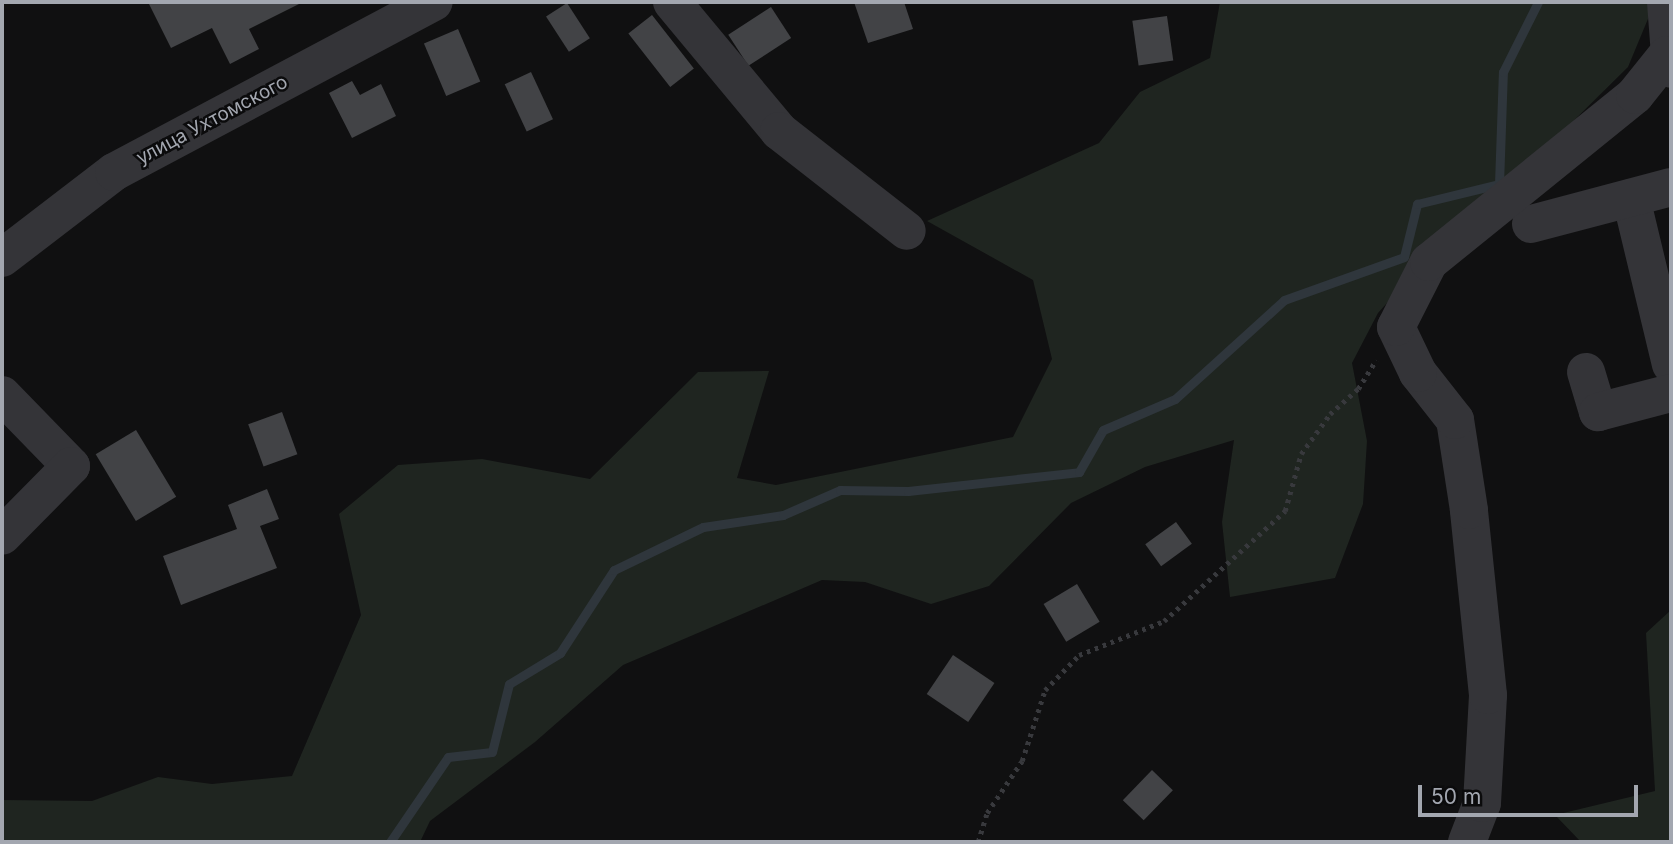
<!DOCTYPE html>
<html>
<head>
<meta charset="utf-8">
<style>
  body { margin:0 }
  #map { position:relative; width:1673px; height:844px; overflow:hidden; background:#101011; font-family:Inter,sans-serif }
  div>[style] { position:absolute }
  .green>* { inset:0; background:#1f2520 }
  .stream>* { height:9px; margin:-4.5px; padding:0 4.5px; transform-origin:4.5px; border-radius:4.5px; background:#2f363c }
  .building>* { inset:0; background:#424346; transform-origin:0 0 }
  .path>* { height:4.5px; margin-top:-2.25px; transform-origin:0; background:repeating-linear-gradient(90deg,#38393d 0 3.5px,transparent 0 8.5px) }
  .minor>* { height:38px; margin:-19px; padding:0 19px; transform-origin:19px; border-radius:19px; background:#343438 }
  span { translate:-50% -50%; white-space:nowrap; text-align:center; line-height:1.15; -webkit-text-stroke:5px #0b0b0c; paint-order:stroke }
  .street-label { font-size:19px; color:#a3a7b0 }
  .frame { position:absolute; inset:0; border:4px solid #a3a7b0; pointer-events:none }
  .scale { position:absolute; left:1418px; top:785px; width:220px; height:32px; box-sizing:border-box; border:4px solid #a3a7b0; border-top:0; padding-left:9px; font-size:21px; line-height:24px; white-space:nowrap; color:#a3a7b0; -webkit-text-stroke:5px #0b0b0c; paint-order:stroke }
</style>
</head>
<body>
<div id="map">
  <div class="green">
    <i style="clip-path:polygon(1220px 2px,1655px 2px,1628px 67px,1543px 151px,1452px 231px,1378px 313px,1352px 363px,1367px 441px,1363px 504px,1335px 578px,1230px 597px,1222px 522px,1234px 440px,1145px 467px,1071px 503px,989px 586px,931px 604px,865px 582px,822px 580px,623px 665px,535px 742px,430px 821px,420px 842px,2px 842px,2px 800px,92px 801px,158px 777px,212px 784px,292px 776px,361px 615px,339px 514px,398px 465px,482px 459px,590px 479px,698px 372px,769px 371px,737px 478px,776px 485px,1013px 437px,1052px 359px,1033px 280px,927px 221px,1099px 143px,1140px 92px,1210px 58px)"></i>
    <i style="clip-path:polygon(1671px 610px,1671px 842px,1581px 842px,1555px 815px,1655px 791px,1646px 633px)"></i>
  </div>
  <div class="stream">
    <i style="left:390px;top:842px;width:103px;rotate:-55.7deg"></i>
    <i style="left:448px;top:757px;width:44px;rotate:-6.5deg"></i>
    <i style="left:492px;top:752px;width:70px;rotate:-76deg"></i>
    <i style="left:509px;top:684px;width:60px;rotate:-31.3deg"></i>
    <i style="left:560px;top:653px;width:99px;rotate:-57deg"></i>
    <i style="left:614px;top:570px;width:99px;rotate:-25.8deg"></i>
    <i style="left:703px;top:527px;width:81px;rotate:-8.5deg"></i>
    <i style="left:783px;top:515px;width:62px;rotate:-23.7deg"></i>
    <i style="left:840px;top:490px;width:68px;rotate:0.8deg"></i>
    <i style="left:908px;top:491px;width:172px;rotate:-6.3deg"></i>
    <i style="left:1079px;top:472px;width:48px;rotate:-60.3deg"></i>
    <i style="left:1103px;top:430px;width:78px;rotate:-23.3deg"></i>
    <i style="left:1175px;top:399px;width:147px;rotate:-42.2deg"></i>
    <i style="left:1284px;top:300px;width:127px;rotate:-19.7deg"></i>
    <i style="left:1404px;top:257px;width:55px;rotate:-76.2deg"></i>
    <i style="left:1417px;top:204px;width:84px;rotate:-13.7deg"></i>
    <i style="left:1499px;top:184px;width:112px;rotate:-88deg"></i>
    <i style="left:1503px;top:72px;width:78px;rotate:-63.4deg"></i>
  </div>
  <div class="building">
    <i style="clip-path:polygon(148px 2px,303px 2px,249px 29px,259px 49px,230px 64px,212px 28px,171px 48px)"></i>
    <i style="clip-path:polygon(854px 2px,904px 2px,913px 29px,868px 43px)"></i>
    <i style="left:567px;top:3px;width:42px;height:25px;rotate:57deg"></i>
    <i style="left:771px;top:7px;width:37px;height:51px;rotate:57deg"></i>
    <i style="left:652px;top:15px;width:68px;height:30px;rotate:52deg"></i>
    <i style="left:1167px;top:16px;width:45px;height:35px;rotate:82deg"></i>
    <i style="left:458px;top:29px;width:57px;height:37px;rotate:67deg"></i>
    <i style="left:531px;top:72px;width:52px;height:29px;rotate:65deg"></i>
    <i style="clip-path:polygon(352px 81px,360px 95px,381px 84px,396px 116px,352px 138px,329px 93px)"></i>
    <i style="left:282px;top:412px;width:45px;height:36px;rotate:70deg"></i>
    <i style="left:136px;top:430px;width:78px;height:47px;rotate:59deg"></i>
    <i style="clip-path:polygon(267px 489px,279px 519px,260px 526px,277px 568px,181px 605px,163px 556px,237px 529px,228px 505px)"></i>
    <i style="left:1176px;top:522px;width:27px;height:38px;rotate:54deg"></i>
    <i style="left:1077px;top:584px;width:44px;height:39px;rotate:59deg"></i>
    <i style="left:953px;top:655px;width:50px;height:47px;rotate:34deg"></i>
    <i style="left:1152px;top:770px;width:29px;height:42px;rotate:44deg"></i>
  </div>
  <div class="path">
    <i style="left:978px;top:842px;width:30px;rotate:-73deg"></i>
    <i style="left:987px;top:813px;width:63px;rotate:-56.1deg"></i>
    <i style="left:1022px;top:761px;width:75px;rotate:-72.1deg"></i>
    <i style="left:1045px;top:690px;width:49px;rotate:-45.8deg"></i>
    <i style="left:1079px;top:655px;width:92px;rotate:-21.8deg"></i>
    <i style="left:1164px;top:621px;width:164px;rotate:-42.3deg"></i>
    <i style="left:1285px;top:511px;width:59px;rotate:-74.3deg"></i>
    <i style="left:1301px;top:454px;width:49px;rotate:-54.1deg"></i>
    <i style="left:1330px;top:414px;width:38px;rotate:-42deg"></i>
    <i style="left:1358px;top:389px;width:34px;rotate:-58deg"></i>
  </div>
  <div class="minor">
    <i style="left:672px;top:2px;width:168px;rotate:50.3deg"></i>
    <i style="left:779px;top:131px;width:162px;rotate:38deg"></i>
    <i style="left:1666px;top:2px;width:67px;rotate:85.7deg"></i>
    <i style="left:1631px;top:198px;width:171px;rotate:76.5deg"></i>
    <i style="left:1531px;top:224px;width:145px;rotate:-14.8deg"></i>
    <i style="left:2px;top:258px;width:141px;rotate:-37.5deg"></i>
    <i style="left:114px;top:172px;width:362px;rotate:-28deg"></i>
    <i style="left:1586px;top:372px;width:42px;rotate:73.3deg"></i>
    <i style="left:1598px;top:412px;width:75px;rotate:-14.6deg"></i>
    <i style="left:2px;top:395px;width:99px;rotate:45.8deg"></i>
    <i style="left:71px;top:466px;width:98px;rotate:134.6deg"></i>
    <i style="left:1467px;top:842px;width:42px;rotate:-69deg"></i>
    <i style="left:1482px;top:803px;width:108px;rotate:-86.8deg"></i>
    <i style="left:1488px;top:695px;width:186px;rotate:-95.9deg"></i>
    <i style="left:1469px;top:510px;width:91px;rotate:-98.8deg"></i>
    <i style="left:1455px;top:420px;width:60px;rotate:-128.2deg"></i>
    <i style="left:1418px;top:373px;width:51px;rotate:-115.6deg"></i>
    <i style="left:1396px;top:327px;width:73px;rotate:-63.1deg"></i>
    <i style="left:1429px;top:262px;width:265px;rotate:-39deg"></i>
    <i style="left:1635px;top:95px;width:51px;rotate:-51.3deg"></i>
  </div>
  <div class="street-label">
    <span style="left:212px;top:120px;rotate:-28deg">улица Ухтомского</span>
  </div>
  <div class="frame"></div>
  <div class="scale">50 m</div>
</div>
</body>
</html>
